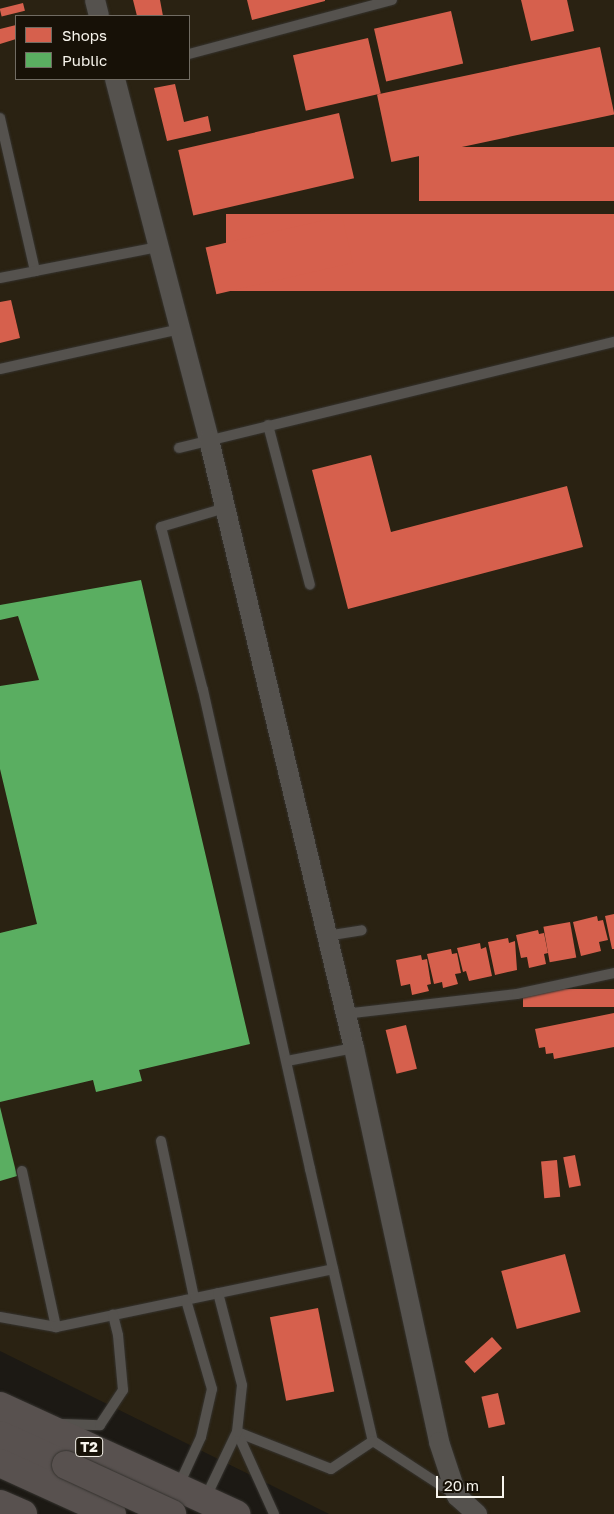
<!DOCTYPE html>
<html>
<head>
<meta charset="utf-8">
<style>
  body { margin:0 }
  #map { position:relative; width:614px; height:1514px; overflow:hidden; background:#1c1914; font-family:"Golos Text",sans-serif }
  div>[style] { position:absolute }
  .built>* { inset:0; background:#2a2212 }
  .shops>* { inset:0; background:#d6604d; transform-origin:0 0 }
  .public>* { inset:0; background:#5aae61 }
  .roads { filter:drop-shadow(0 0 1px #35332f) drop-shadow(0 0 1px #35332f) }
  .lane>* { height:10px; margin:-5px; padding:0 5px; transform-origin:5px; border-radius:5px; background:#55524e }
  .street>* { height:20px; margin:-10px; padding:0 10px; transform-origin:10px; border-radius:10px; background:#55524e }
  .primary>* { height:28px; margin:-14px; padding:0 14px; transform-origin:14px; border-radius:14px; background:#58514f }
  .bridges { filter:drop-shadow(0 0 1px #35332f) drop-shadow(0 0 1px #35332f) }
  .primary-bridge>* { height:28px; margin:-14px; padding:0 14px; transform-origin:14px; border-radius:14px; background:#58514f }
  span { translate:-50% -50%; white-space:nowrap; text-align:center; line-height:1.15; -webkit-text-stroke:5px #171107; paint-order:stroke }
  .shield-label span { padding:1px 4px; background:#171107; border:1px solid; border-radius:4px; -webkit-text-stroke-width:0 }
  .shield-label { font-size:14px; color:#f8f5ed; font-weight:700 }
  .legend { position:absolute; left:15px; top:15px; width:175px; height:65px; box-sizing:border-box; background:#171107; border:1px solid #716c63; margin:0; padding:6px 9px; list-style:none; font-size:15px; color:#f8f5ed }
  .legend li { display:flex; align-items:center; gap:10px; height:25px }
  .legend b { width:25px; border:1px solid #716c63 }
  .scale { position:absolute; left:436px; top:1476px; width:68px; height:22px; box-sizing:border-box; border:2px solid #f8f5ed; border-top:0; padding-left:6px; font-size:15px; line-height:18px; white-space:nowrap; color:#f8f5ed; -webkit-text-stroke:4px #171107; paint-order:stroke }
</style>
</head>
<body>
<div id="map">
  <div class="built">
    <i style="clip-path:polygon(evenodd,0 0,614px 0,614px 1514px,329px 1514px,0 1351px,0 0,16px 16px,189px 16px,189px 79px,16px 79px,16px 16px)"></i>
  </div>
  <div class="shops">
    <i style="clip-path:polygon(133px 0,160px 0,163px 16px,137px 16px)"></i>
    <i style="clip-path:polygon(247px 0,325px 0,325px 1px,252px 20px)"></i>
    <i style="clip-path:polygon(521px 0,567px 0,574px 31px,531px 41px)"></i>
    <i style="left:23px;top:3px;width:8px;height:24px;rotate:76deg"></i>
    <i style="left:451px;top:11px;width:54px;height:79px;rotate:77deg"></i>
    <i style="clip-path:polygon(16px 25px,16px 39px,0 44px,0 29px)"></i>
    <i style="left:368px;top:38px;width:57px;height:77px;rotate:77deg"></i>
    <i style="left:600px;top:47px;width:69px;height:228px;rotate:78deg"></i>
    <i style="clip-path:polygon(175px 84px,184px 122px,208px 116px,211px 131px,167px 141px,154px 88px)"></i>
    <i style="left:339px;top:113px;width:67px;height:165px;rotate:77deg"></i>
    <i style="left:614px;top:147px;width:54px;height:195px;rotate:90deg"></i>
    <i style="left:614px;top:214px;width:77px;height:388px;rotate:90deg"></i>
    <i style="left:342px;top:216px;width:48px;height:140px;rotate:77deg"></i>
    <i style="clip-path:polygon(11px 300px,20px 338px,0 343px,0 302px)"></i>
    <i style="clip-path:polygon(371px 455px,391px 532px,567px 486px,583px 547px,348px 609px,312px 470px)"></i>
    <i style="clip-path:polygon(614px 914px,614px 949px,612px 949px,605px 916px)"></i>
    <i style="clip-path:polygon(597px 916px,598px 921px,603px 920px,608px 940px,599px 942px,601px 951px,581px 956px,573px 922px)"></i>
    <i style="left:570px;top:922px;width:36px;height:27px;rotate:80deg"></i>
    <i style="clip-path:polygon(538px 930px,539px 934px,544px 933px,548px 953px,544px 954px,546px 964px,529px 968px,527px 957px,521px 958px,516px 935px)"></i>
    <i style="clip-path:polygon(508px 938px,509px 943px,515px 941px,517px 970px,495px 975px,488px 942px)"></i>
    <i style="clip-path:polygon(480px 943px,481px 949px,486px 947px,492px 976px,469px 981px,466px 971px,463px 972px,457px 948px)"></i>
    <i style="clip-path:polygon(451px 949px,452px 954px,457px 953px,461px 973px,455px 974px,458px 984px,443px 988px,442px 982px,434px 984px,427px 954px)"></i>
    <i style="clip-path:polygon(421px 955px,422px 960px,427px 959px,431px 984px,427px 985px,429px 991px,412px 995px,410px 984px,401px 986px,396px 960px)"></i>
    <i style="left:614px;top:989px;width:18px;height:91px;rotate:90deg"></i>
    <i style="clip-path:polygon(614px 1013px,614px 1047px,554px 1059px,553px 1053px,546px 1054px,545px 1047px,539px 1048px,535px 1029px)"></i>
    <i style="left:406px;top:1025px;width:45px;height:21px;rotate:76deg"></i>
    <i style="left:575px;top:1155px;width:31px;height:12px;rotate:79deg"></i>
    <i style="left:557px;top:1160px;width:37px;height:16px;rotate:85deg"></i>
    <i style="left:565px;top:1254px;width:60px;height:66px;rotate:75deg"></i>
    <i style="left:318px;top:1308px;width:85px;height:49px;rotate:79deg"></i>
    <i style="left:492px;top:1337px;width:15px;height:37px;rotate:48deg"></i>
    <i style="left:498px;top:1393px;width:32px;height:17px;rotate:77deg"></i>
  </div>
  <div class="public">
    <i style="clip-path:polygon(141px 580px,250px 1044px,139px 1070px,142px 1081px,96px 1092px,93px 1080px,0 1102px,0 933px,37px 924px,0 769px,0 686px,39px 680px,18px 616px,0 620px,0 605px)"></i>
    <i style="clip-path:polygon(0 1107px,17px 1176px,0 1181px)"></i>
  </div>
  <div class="roads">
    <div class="lane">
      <i style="left:189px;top:54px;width:210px;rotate:-14.9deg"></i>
      <i style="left:0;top:118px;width:157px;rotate:77.1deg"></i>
      <i style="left:35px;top:271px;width:126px;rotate:-11deg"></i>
      <i style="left:0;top:278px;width:36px;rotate:-11deg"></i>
      <i style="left:0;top:369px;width:184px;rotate:-12.5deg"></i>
      <i style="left:268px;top:425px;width:165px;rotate:75.3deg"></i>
      <i style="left:179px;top:448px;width:448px;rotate:-13.7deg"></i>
      <i style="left:225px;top:508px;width:67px;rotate:163.5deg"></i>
      <i style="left:161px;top:527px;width:168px;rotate:75.6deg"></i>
      <i style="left:203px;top:690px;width:491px;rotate:77.4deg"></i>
      <i style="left:310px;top:1169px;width:279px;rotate:77deg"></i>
      <i style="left:373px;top:1441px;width:97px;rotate:33.2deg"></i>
      <i style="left:326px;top:936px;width:36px;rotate:-9deg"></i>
      <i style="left:344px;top:1014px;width:174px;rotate:-6.6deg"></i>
      <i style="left:517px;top:994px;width:99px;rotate:-12.2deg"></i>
      <i style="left:287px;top:1061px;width:68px;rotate:-11deg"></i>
      <i style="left:161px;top:1141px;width:160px;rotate:78.1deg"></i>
      <i style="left:22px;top:1171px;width:160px;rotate:77.7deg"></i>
      <i style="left:0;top:1317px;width:57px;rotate:10.1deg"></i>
      <i style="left:56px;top:1327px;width:283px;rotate:-11.8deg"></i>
      <i style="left:62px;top:1424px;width:38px;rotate:2deg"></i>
      <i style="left:100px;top:1425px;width:42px;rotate:-56.7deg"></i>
      <i style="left:123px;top:1390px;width:55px;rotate:-95.2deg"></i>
      <i style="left:118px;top:1335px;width:21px;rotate:-104deg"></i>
      <i style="left:237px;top:1432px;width:101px;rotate:21.5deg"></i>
      <i style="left:331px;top:1469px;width:50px;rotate:-33.7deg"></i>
      <i style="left:237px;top:1432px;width:90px;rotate:65.7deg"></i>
      <i style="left:178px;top:1487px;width:55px;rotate:-65.3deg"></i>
      <i style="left:201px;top:1437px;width:49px;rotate:-77.1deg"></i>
      <i style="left:212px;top:1389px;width:93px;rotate:-106.3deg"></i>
      <i style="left:205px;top:1499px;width:74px;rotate:-64.5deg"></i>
      <i style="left:237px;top:1432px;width:47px;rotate:-83.9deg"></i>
      <i style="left:242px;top:1385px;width:95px;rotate:-104.6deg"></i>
    </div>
    <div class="street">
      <i style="left:95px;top:0;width:16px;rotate:76deg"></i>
      <i style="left:115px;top:79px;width:373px;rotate:75.4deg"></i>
      <i style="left:209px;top:440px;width:625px;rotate:76.59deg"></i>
      <i style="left:354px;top:1048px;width:403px;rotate:77.8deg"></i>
      <i style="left:439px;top:1442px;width:57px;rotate:71.6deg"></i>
      <i style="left:457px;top:1496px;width:27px;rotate:42deg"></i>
    </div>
    <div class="primary">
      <i style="left:0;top:1406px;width:260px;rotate:24.6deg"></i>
      <i style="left:0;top:1435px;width:72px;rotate:24.4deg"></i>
      <i style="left:0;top:1463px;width:123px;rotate:24.5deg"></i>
      <i style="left:0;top:1504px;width:25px;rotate:23deg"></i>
    </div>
  </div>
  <div class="bridges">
    <div class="primary-bridge">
      <i style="left:66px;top:1465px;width:117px;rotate:24.8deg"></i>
    </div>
  </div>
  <div class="shield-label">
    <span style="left:89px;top:1447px">T2</span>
  </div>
  <ul class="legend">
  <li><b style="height:14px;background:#d6604d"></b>Shops</li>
  <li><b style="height:14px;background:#5aae61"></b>Public</li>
  </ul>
  <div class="scale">20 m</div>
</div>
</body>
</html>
